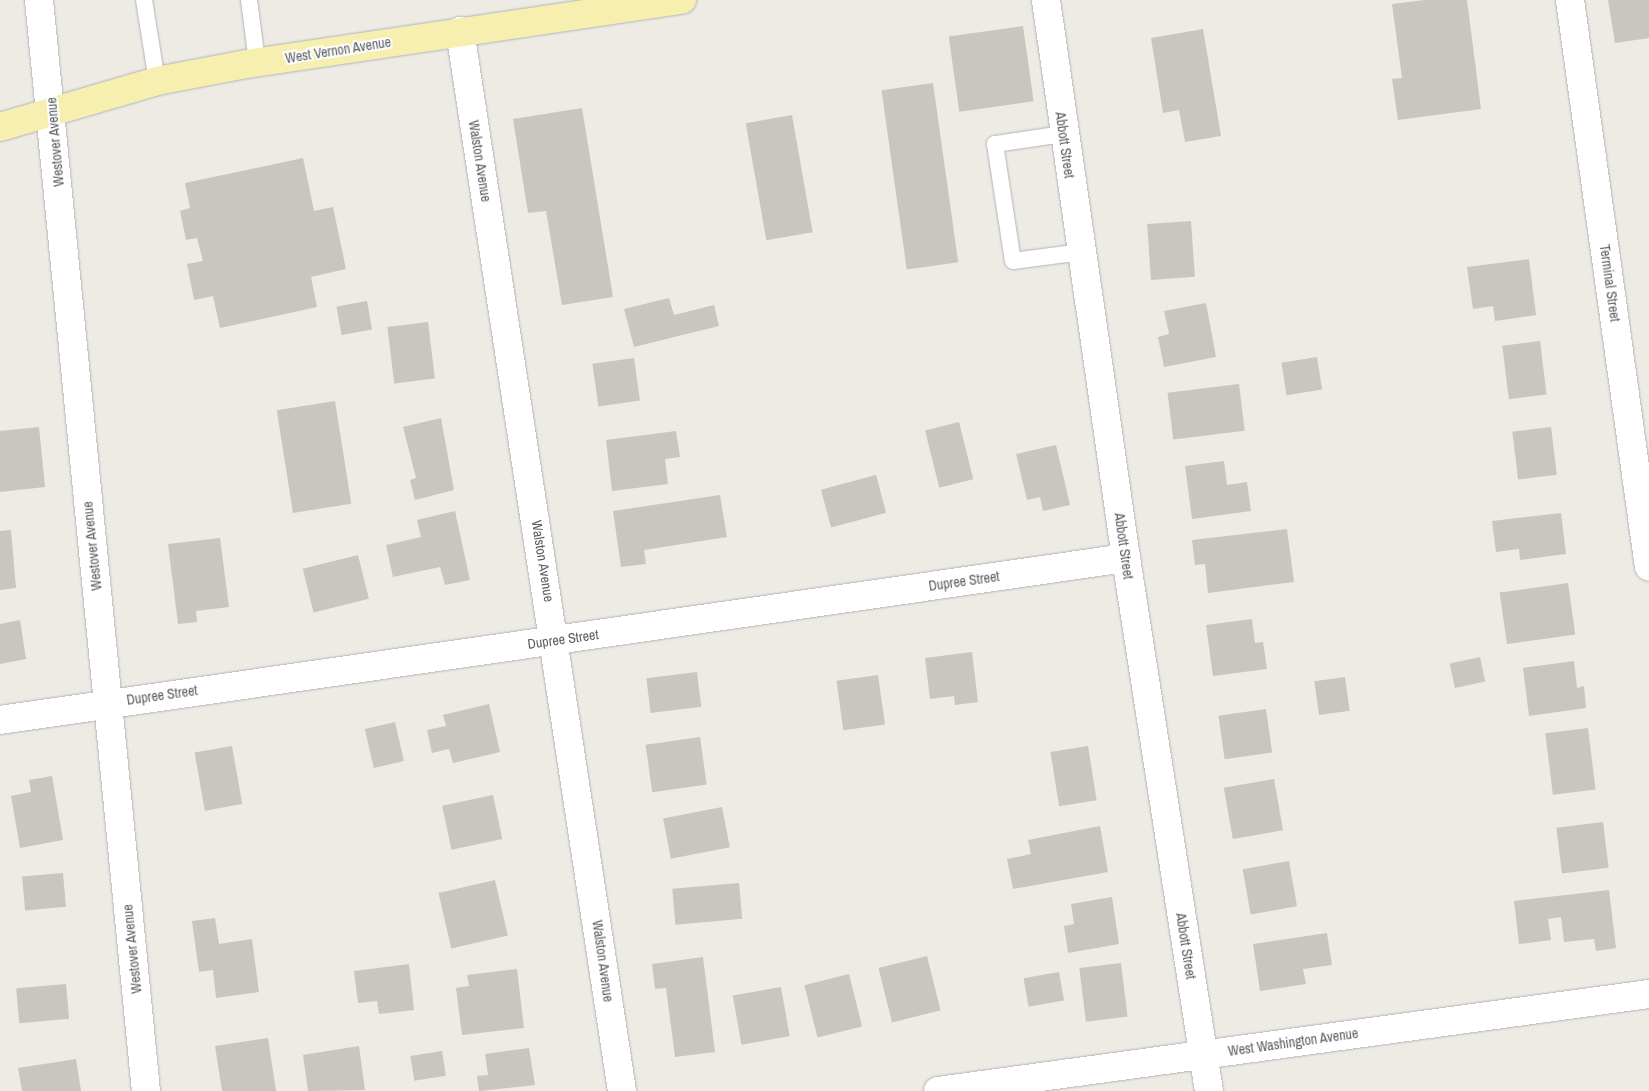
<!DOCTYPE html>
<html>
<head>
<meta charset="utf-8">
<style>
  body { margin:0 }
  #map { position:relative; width:1649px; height:1091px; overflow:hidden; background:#edebe4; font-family:"Archivo Narrow",sans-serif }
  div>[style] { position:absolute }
  .building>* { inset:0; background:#c8c6c1; transform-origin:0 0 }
  .roads { filter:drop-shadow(0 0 1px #b1b4b8) drop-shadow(0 0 1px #b1b4b8) }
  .service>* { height:16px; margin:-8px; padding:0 8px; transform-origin:8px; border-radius:8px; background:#fff }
  .minor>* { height:28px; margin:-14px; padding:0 14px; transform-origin:14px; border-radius:14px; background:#fff }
  .primary>* { height:28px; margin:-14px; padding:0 14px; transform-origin:14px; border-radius:14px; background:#f6efb0 }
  span { translate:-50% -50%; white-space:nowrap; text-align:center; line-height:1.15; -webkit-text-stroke:4px #fff; paint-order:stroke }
  .street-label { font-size:14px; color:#5c5f63 }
</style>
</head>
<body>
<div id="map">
  <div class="building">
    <i style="clip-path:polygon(1425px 0,1467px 0,1481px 109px,1398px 120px,1392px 79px,1402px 78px,1392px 4px)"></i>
    <i style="clip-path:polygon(1608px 0,1649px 0,1649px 38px,1615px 43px)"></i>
    <i style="left:1023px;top:26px;width:76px;height:75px;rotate:82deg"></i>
    <i style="clip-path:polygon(1203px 29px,1221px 136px,1185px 142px,1179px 110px,1163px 113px,1151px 38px)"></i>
    <i style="left:933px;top:83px;width:181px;height:52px;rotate:82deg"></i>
    <i style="clip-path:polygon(582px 108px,613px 297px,562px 305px,546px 211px,528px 213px,513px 119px)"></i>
    <i style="left:792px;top:115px;width:119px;height:47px;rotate:80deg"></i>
    <i style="clip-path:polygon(303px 158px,314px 211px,333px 207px,346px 269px,311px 277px,317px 307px,220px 328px,213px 296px,194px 300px,187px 264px,203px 261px,197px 238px,186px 240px,180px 211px,190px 208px,185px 183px)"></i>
    <i style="left:1191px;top:221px;width:56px;height:44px;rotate:86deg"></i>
    <i style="clip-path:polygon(1529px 259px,1536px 315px,1495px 321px,1493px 306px,1473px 309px,1467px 267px)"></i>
    <i style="clip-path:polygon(669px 298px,674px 315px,714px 305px,719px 326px,634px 347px,624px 309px)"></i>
    <i style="left:367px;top:301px;width:29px;height:31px;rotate:80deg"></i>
    <i style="clip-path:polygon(1206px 303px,1216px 357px,1164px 367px,1158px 337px,1169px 334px,1164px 311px)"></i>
    <i style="left:428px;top:322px;width:57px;height:41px;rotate:83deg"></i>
    <i style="left:1540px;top:341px;width:54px;height:38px;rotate:83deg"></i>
    <i style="left:1317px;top:357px;width:33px;height:36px;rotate:81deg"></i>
    <i style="left:634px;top:358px;width:43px;height:42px;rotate:82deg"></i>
    <i style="left:1239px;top:384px;width:47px;height:72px;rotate:83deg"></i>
    <i style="left:335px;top:401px;width:104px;height:59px;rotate:81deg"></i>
    <i style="clip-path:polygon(441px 418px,454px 490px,415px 500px,410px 480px,416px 478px,403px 427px)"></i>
    <i style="left:959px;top:422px;width:59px;height:35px;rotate:76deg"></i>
    <i style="clip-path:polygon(39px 427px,45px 487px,0 492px,0 431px)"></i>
    <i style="left:1551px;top:427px;width:48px;height:39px;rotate:83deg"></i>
    <i style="clip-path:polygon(676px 431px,680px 457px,665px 459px,668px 484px,612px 491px,606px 440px)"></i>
    <i style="clip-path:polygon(1056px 445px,1070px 505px,1043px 511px,1040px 497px,1027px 500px,1016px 454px)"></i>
    <i style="clip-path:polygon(1224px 461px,1227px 485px,1247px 482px,1251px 511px,1192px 519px,1185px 466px)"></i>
    <i style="left:876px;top:475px;width:39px;height:57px;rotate:75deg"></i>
    <i style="clip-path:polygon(720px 495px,727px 537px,644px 550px,646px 564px,621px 567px,613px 511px)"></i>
    <i style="clip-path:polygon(455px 511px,470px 580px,445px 585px,440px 567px,393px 577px,386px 545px,421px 537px,417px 520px)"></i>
    <i style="clip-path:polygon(1561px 513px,1566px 554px,1520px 560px,1519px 549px,1496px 552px,1492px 521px)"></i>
    <i style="clip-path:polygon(1287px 529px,1294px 582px,1208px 593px,1205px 564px,1195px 565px,1192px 540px)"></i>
    <i style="clip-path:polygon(11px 530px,16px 588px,0 590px,0 531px)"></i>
    <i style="clip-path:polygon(220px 538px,229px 607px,196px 611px,197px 622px,178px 624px,168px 544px)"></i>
    <i style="left:358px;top:555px;width:45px;height:57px;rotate:76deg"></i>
    <i style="left:1568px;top:583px;width:52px;height:69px;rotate:82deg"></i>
    <i style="clip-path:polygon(1252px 619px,1255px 643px,1263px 642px,1267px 669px,1213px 676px,1206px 625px)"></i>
    <i style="clip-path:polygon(20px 620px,26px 659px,0 664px,0 624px)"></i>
    <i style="clip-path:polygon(972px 652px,978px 702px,955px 705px,954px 696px,930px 699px,925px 658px)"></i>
    <i style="left:1480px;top:657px;width:25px;height:31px;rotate:78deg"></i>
    <i style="clip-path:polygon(1574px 661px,1577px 688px,1584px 686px,1586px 708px,1529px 716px,1523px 668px)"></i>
    <i style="left:697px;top:672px;width:35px;height:51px;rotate:83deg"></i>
    <i style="left:878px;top:675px;width:50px;height:42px;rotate:82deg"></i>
    <i style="left:1345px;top:677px;width:34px;height:31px;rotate:82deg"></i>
    <i style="clip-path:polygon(489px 704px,500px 752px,453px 763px,449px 749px,432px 753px,427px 730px,446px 726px,443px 715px)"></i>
    <i style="left:1266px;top:709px;width:44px;height:48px;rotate:82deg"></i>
    <i style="left:395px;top:722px;width:40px;height:31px;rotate:77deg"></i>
    <i style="left:1588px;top:728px;width:62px;height:43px;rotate:83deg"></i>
    <i style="left:700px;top:737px;width:48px;height:55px;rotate:82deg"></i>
    <i style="left:232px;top:746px;width:59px;height:38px;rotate:80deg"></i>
    <i style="left:1088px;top:746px;width:55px;height:38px;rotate:81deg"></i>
    <i style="clip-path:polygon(52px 776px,63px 840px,20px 848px,11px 796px,31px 792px,29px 780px)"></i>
    <i style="left:1274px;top:779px;width:52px;height:51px;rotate:80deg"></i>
    <i style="left:493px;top:795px;width:45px;height:52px;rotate:78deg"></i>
    <i style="left:722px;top:807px;width:41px;height:60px;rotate:79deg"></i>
    <i style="left:1603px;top:822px;width:46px;height:47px;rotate:83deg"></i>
    <i style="clip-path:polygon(1100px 826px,1108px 872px,1013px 889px,1007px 859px,1031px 854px,1028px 840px)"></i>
    <i style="left:1289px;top:861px;width:46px;height:47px;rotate:80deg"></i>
    <i style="left:63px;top:873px;width:34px;height:41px;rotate:85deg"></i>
    <i style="left:495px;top:880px;width:57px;height:58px;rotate:77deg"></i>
    <i style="left:739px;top:883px;width:36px;height:67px;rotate:85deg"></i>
    <i style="clip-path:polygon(1609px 890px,1616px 948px,1596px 951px,1594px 939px,1564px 942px,1561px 917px,1548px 919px,1551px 940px,1519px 944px,1514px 901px)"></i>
    <i style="clip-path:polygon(1112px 897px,1119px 944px,1068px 953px,1064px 926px,1074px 924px,1071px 904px)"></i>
    <i style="clip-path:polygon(215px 918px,219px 944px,252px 939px,259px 992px,216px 998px,213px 970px,199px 972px,192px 921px)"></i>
    <i style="clip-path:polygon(1327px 933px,1332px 965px,1303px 969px,1306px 984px,1260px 991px,1253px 944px)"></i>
    <i style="left:927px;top:956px;width:56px;height:50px;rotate:76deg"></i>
    <i style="clip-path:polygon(703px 957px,715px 1052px,675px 1057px,666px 988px,655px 989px,652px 964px)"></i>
    <i style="left:1121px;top:963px;width:54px;height:42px;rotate:83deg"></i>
    <i style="clip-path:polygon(409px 964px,414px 1010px,379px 1014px,377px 1001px,358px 1003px,354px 971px)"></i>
    <i style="clip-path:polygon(517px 969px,524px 1028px,462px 1035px,456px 988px,469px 986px,467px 975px)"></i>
    <i style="left:1059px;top:972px;width:29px;height:36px;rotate:80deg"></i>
    <i style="left:849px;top:974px;width:54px;height:46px;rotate:76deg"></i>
    <i style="left:66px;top:984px;width:35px;height:50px;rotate:85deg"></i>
    <i style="left:781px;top:987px;width:50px;height:49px;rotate:80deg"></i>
    <i style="clip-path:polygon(268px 1038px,276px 1091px,222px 1091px,215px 1046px)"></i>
    <i style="clip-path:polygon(359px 1046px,365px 1090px,308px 1091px,303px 1055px)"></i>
    <i style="clip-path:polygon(529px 1048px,535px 1085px,479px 1091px,477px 1076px,488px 1075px,485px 1054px)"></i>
    <i style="left:442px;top:1051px;width:25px;height:32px;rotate:81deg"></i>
    <i style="clip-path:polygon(76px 1059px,81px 1091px,22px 1091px,18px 1068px)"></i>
  </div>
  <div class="roads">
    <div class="service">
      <i style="left:144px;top:0;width:82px;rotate:80.9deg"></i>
      <i style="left:249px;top:0;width:63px;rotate:82.6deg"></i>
      <i style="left:1063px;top:134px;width:69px;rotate:171.6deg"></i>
      <i style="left:995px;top:144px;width:118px;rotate:81.3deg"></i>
      <i style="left:1013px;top:261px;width:69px;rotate:-7.5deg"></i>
    </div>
    <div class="minor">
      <i style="left:39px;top:0;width:1096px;rotate:84.4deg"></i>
      <i style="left:1046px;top:0;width:564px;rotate:81.84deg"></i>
      <i style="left:1126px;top:558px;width:539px;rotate:81.15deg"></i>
      <i style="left:1570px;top:0;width:572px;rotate:82.07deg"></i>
      <i style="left:460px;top:31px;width:1072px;rotate:81.31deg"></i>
      <i style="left:0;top:720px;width:1138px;rotate:-8.19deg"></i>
      <i style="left:938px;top:1091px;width:718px;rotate:-7.77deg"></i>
    </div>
    <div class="primary">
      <i style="left:0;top:127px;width:164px;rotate:-16.3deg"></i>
      <i style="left:157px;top:81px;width:91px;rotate:-10.8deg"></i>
      <i style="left:246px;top:64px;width:441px;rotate:-8.4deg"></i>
    </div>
  </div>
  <div class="street-label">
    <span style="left:338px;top:50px;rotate:-9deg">West Vernon Avenue</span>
    <span style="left:55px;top:142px;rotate:-95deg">Westover Avenue</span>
    <span style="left:1065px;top:145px;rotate:82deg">Abbott Street</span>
    <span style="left:480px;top:161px;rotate:81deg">Walston Avenue</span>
    <span style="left:1610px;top:283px;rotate:82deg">Terminal Street</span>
    <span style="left:92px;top:546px;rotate:-96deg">Westover Avenue</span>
    <span style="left:1124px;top:546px;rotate:82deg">Abbott Street</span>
    <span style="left:543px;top:561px;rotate:81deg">Walston Avenue</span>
    <span style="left:964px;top:581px;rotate:-8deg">Dupree Street</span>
    <span style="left:563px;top:639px;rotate:-8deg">Dupree Street</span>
    <span style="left:162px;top:695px;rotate:-8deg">Dupree Street</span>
    <span style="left:1186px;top:946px;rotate:81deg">Abbott Street</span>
    <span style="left:132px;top:949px;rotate:-96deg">Westover Avenue</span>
    <span style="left:603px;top:961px;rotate:82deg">Walston Avenue</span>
    <span style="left:1293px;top:1042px;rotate:-8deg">West Washington Avenue</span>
  </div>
</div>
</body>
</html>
